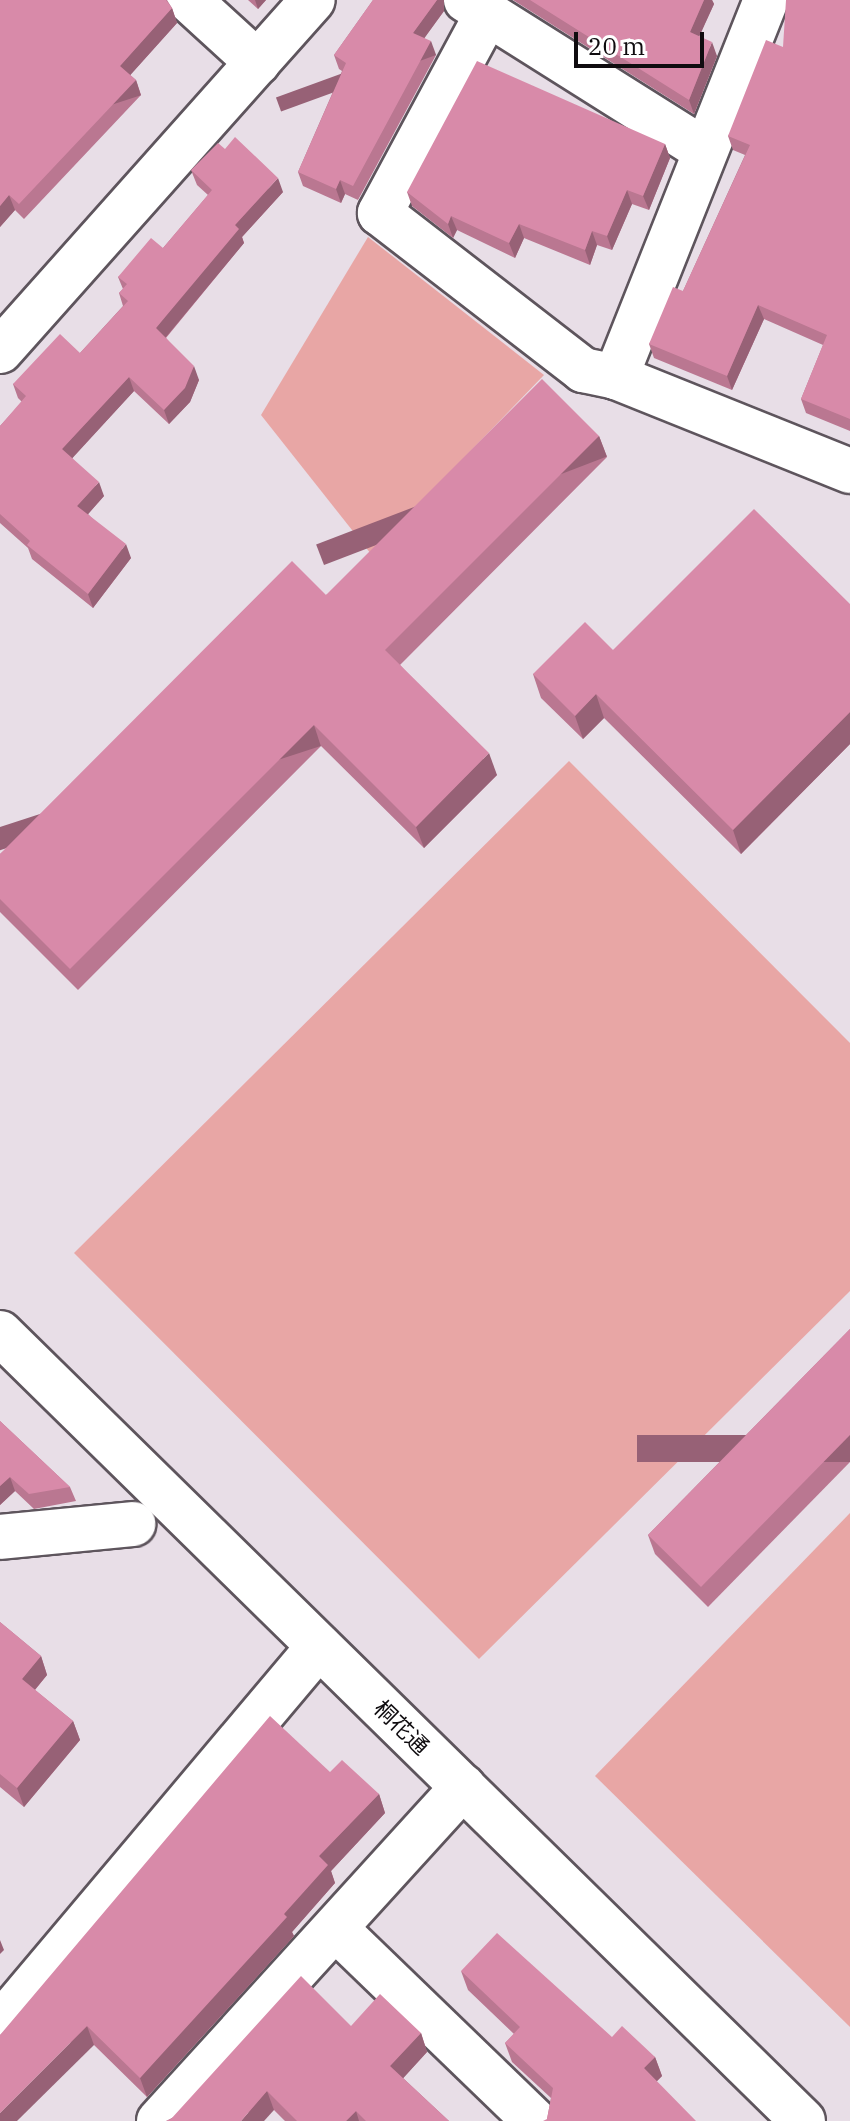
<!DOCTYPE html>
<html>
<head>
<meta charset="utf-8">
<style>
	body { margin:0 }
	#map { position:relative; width:850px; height:2121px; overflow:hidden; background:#e8dee7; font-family:"IBM Plex Serif","Noto Sans JP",serif }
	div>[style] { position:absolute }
	.green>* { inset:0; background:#e8a6a5 }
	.roads { filter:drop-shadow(2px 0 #5e555d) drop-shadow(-2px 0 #5e555d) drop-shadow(0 2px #5e555d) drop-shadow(0 -2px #5e555d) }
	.minor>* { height:44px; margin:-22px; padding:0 22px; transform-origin:22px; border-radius:22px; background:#fff }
	.tertiary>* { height:44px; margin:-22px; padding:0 22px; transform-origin:22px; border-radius:22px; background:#fff }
	.wall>* { inset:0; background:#ba7791 }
	.shaded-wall>* { inset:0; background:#976176; transform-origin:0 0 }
	.building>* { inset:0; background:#d88aa9 }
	span { translate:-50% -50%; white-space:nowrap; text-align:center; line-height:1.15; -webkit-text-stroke:6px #fff; paint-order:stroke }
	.street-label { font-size:22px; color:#0f0c0f }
	.scale { position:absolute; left:574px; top:32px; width:130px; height:36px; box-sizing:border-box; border:4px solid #0f0c0f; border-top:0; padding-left:10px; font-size:24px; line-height:28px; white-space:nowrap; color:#0f0c0f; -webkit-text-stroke:6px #fff; paint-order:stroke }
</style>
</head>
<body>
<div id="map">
	<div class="green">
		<div style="clip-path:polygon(368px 237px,544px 375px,371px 554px,261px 415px)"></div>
		<div style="clip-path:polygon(569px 761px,850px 1043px,850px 1291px,479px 1659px,74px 1253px)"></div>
		<div style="clip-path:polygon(850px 1513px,850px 2027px,595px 1776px)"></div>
	</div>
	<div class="roads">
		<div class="minor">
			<div style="left:189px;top:0;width:93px;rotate:42.4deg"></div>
			<div style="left:466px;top:0;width:280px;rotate:32.2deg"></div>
			<div style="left:766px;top:0;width:406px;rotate:111.7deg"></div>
			<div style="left:616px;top:377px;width:252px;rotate:21.9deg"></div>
			<div style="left:486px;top:16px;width:224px;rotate:118.3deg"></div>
			<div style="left:380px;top:213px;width:257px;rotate:37.7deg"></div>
			<div style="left:583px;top:370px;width:34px;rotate:12deg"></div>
			<div style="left:0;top:1537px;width:134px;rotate:-5.6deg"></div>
			<div style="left:336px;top:1929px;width:277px;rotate:44deg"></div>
			<div style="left:0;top:2025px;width:495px;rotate:-49.9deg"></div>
			<div style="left:159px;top:2121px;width:452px;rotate:-47.7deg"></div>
		</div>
		<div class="tertiary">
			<div style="left:0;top:351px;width:470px;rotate:-48.3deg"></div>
			<div style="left:0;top:1333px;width:1125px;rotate:44.46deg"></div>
		</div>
	</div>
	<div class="wall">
		<div style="clip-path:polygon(0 0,167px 0,172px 8px,177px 23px,130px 75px,136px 80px,141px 95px,24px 219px,15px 210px,0 227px)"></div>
		<div style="clip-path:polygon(248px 0,266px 0,258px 9px)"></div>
		<div style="clip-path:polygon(373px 0,444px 0,444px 11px,424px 38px,436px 55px,358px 200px,345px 194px,341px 203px,303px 186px,298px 172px,342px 71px,339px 69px,334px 55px)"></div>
		<div style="clip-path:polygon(513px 0,712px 0,714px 4px,699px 36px,717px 56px,694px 114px)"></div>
		<div style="clip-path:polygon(850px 0,850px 431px,806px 413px,801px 399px,823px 345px,764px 319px,732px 390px,654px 358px,649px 344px,683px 291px,745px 155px,733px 150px,728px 136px,783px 47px)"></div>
		<div style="clip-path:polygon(665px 144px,670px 158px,649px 210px,632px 204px,612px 250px,597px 245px,590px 265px,524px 238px,515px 258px,457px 230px,453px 238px,412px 206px,407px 192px)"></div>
		<div style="clip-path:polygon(191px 170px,283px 192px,242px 237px,244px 243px,166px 338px,199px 380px,190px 402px,169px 424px,134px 391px,72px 458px,104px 496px,88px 514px,131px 558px,93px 608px,32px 559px,28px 548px,0 523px,0 426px,22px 402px,18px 398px,13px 384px,80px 353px,123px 306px,119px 293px,123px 289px,118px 277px,163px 248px,208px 195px,197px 185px)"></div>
		<div style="clip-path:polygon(599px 436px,607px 457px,400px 665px,497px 775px,424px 848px,321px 746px,78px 990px,0 912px,0 854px,326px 595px)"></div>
		<div style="clip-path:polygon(850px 604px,850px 744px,741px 854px,604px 718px,583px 739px,541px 698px,533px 674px,613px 650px)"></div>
		<div style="clip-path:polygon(850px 1329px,850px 1462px,708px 1607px,655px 1554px,648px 1535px)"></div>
		<div style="clip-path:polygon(0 1421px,70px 1487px,76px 1501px,34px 1509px,15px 1491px,0 1505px)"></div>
		<div style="clip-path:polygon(0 1622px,41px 1656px,47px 1675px,35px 1690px,73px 1721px,80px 1740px,24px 1807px,0 1787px)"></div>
		<div style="clip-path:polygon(330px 1772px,379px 1794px,385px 1813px,331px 1871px,335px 1883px,292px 1932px,294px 1936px,147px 2097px,94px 2045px,0 2035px)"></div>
		<div style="clip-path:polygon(461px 1971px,655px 2057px,662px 2076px,657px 2081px,547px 2119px,551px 2098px,512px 2062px,505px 2043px,514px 2034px,468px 1990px)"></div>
		<div style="clip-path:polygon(351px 2026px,421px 2033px,427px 2052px,403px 2078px,449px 2121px,285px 2121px,274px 2110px,166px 2121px)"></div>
	</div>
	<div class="shaded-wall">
		<div style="clip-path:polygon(255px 0,266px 0,258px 9px)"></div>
		<div style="clip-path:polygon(437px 0,444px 0,444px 11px,418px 47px,413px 33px)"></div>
		<div style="clip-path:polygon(704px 0,712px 0,714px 4px,695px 46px,690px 32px)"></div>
		<div style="clip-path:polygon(172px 8px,177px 23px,125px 81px,120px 66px)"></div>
		<div style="left:431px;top:41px;width:15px;height:165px;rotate:70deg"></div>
		<div style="clip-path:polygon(712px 42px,717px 56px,694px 114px,689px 100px)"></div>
		<div style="left:136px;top:80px;width:16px;height:170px;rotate:72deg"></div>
		<div style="clip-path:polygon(665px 144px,670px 158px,649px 210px,643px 196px)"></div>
		<div style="clip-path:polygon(278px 178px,283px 192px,242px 237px,244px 243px,161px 343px,156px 328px,235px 225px)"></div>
		<div style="clip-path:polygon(340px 180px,345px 194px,341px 203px,336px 189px)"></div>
		<div style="clip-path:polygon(627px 190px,632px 204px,612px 250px,607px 236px)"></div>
		<div style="clip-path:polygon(9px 195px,15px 210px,0 227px,0 206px)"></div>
		<div style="clip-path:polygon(451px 216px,457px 230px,453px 238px,448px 224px)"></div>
		<div style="clip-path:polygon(519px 224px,524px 238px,515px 258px,509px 243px)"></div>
		<div style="clip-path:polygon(592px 231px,597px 245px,590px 265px,585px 250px)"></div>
		<div style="clip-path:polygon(758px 305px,764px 319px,732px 390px,727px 376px)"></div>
		<div style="clip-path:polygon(194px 366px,199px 380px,190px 402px,169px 424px,164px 410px)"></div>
		<div style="clip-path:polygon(129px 377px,134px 391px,67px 464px,62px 449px)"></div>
		<div style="left:599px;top:436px;width:22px;height:303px;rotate:69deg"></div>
		<div style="clip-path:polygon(99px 482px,104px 496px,82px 521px,77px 506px)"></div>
		<div style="clip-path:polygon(126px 544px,131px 558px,93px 608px,88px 594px)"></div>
		<div style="clip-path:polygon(596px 694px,604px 718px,583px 739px,575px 716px)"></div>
		<div style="clip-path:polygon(850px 712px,850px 744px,741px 854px,733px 830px)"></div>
		<div style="left:314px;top:725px;width:22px;height:345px;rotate:72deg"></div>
		<div style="clip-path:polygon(489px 753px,497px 775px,424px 848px,416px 827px)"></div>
		<div style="left:850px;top:1435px;width:27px;height:213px;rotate:90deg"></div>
		<div style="clip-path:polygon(10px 1477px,15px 1491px,0 1505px,0 1486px)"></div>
		<div style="clip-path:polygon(41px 1656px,47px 1675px,28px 1698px,22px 1679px)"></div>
		<div style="clip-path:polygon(73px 1721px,80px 1740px,24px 1807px,17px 1788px)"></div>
		<div style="clip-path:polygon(379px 1794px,385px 1813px,331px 1871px,335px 1883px,292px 1932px,294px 1936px,147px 2097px,140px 2078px,284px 1914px,319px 1856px)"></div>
		<div style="clip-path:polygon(0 1940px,4px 1950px,0 1954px)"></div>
		<div style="clip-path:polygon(87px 2026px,94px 2045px,17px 2121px,0 2121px,0 2113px)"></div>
		<div style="clip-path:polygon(421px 2033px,427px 2052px,397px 2085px,390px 2066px)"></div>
		<div style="clip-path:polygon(655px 2057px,662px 2076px,651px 2087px,644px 2068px)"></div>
		<div style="clip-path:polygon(267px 2091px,274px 2110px,264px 2121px,241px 2121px)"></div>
		<div style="clip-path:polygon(356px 2111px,359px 2121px,346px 2121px)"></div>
	</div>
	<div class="building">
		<div style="clip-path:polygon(0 0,166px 0,172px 8px,120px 66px,136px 80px,19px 204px,9px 195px,0 206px)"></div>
		<div style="clip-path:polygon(373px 0,437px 0,413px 33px,431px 41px,353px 186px,340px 180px,336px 189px,298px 172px,346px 63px,334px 55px)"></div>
		<div style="clip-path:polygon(530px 0,704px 0,690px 32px,712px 42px,689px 100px)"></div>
		<div style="clip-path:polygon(786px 0,850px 0,850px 419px,801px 399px,827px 335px,758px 305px,727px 376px,649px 344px,673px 287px,683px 291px,750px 145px,728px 136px,766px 40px,783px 47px)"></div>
		<div style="clip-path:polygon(477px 61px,665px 144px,643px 196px,627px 190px,607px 236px,592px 231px,585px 250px,519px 224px,509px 243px,451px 216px,448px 224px,407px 192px)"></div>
		<div style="clip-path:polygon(235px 137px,278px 178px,235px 225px,239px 229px,156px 328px,194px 366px,185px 388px,164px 410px,129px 377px,62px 449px,99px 482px,77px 506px,126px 544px,88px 594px,27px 545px,30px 541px,0 514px,0 426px,26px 396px,13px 384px,60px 334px,80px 353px,128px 301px,119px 293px,127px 284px,118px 277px,151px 238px,163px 248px,212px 190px,191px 170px,218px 143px,225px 149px)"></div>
		<div style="clip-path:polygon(542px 379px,599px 436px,385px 650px,489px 753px,416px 827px,314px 725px,70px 969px,0 899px,0 854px,292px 561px,326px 595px)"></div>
		<div style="clip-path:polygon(754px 509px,850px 604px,850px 712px,733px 830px,596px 694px,575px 716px,533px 674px,585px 622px,613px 650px)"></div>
		<div style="clip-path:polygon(850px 1329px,850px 1435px,701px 1587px,648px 1535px)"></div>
		<div style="clip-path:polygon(0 1421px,70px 1487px,29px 1494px,10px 1477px,0 1486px)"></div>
		<div style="clip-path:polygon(0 1622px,41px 1656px,22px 1679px,73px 1721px,17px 1788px,0 1774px)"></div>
		<div style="clip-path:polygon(270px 1716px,330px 1772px,342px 1760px,379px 1794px,319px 1856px,328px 1865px,284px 1914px,287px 1917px,140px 2078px,87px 2026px,0 2113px,0 2035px)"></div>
		<div style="clip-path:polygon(497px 1933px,612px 2037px,622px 2026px,655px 2057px,644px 2068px,696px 2121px,543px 2121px,547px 2119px,553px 2088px,505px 2043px,520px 2027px,461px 1971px)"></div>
		<div style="clip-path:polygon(301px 1976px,351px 2026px,380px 1994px,421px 2033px,390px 2066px,449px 2121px,366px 2121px,356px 2111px,346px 2121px,297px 2121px,267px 2091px,241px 2121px,166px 2121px,171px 2119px)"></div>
	</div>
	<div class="street-label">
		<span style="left:402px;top:1727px;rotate:44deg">桐花通</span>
	</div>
	<div class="scale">20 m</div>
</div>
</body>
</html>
